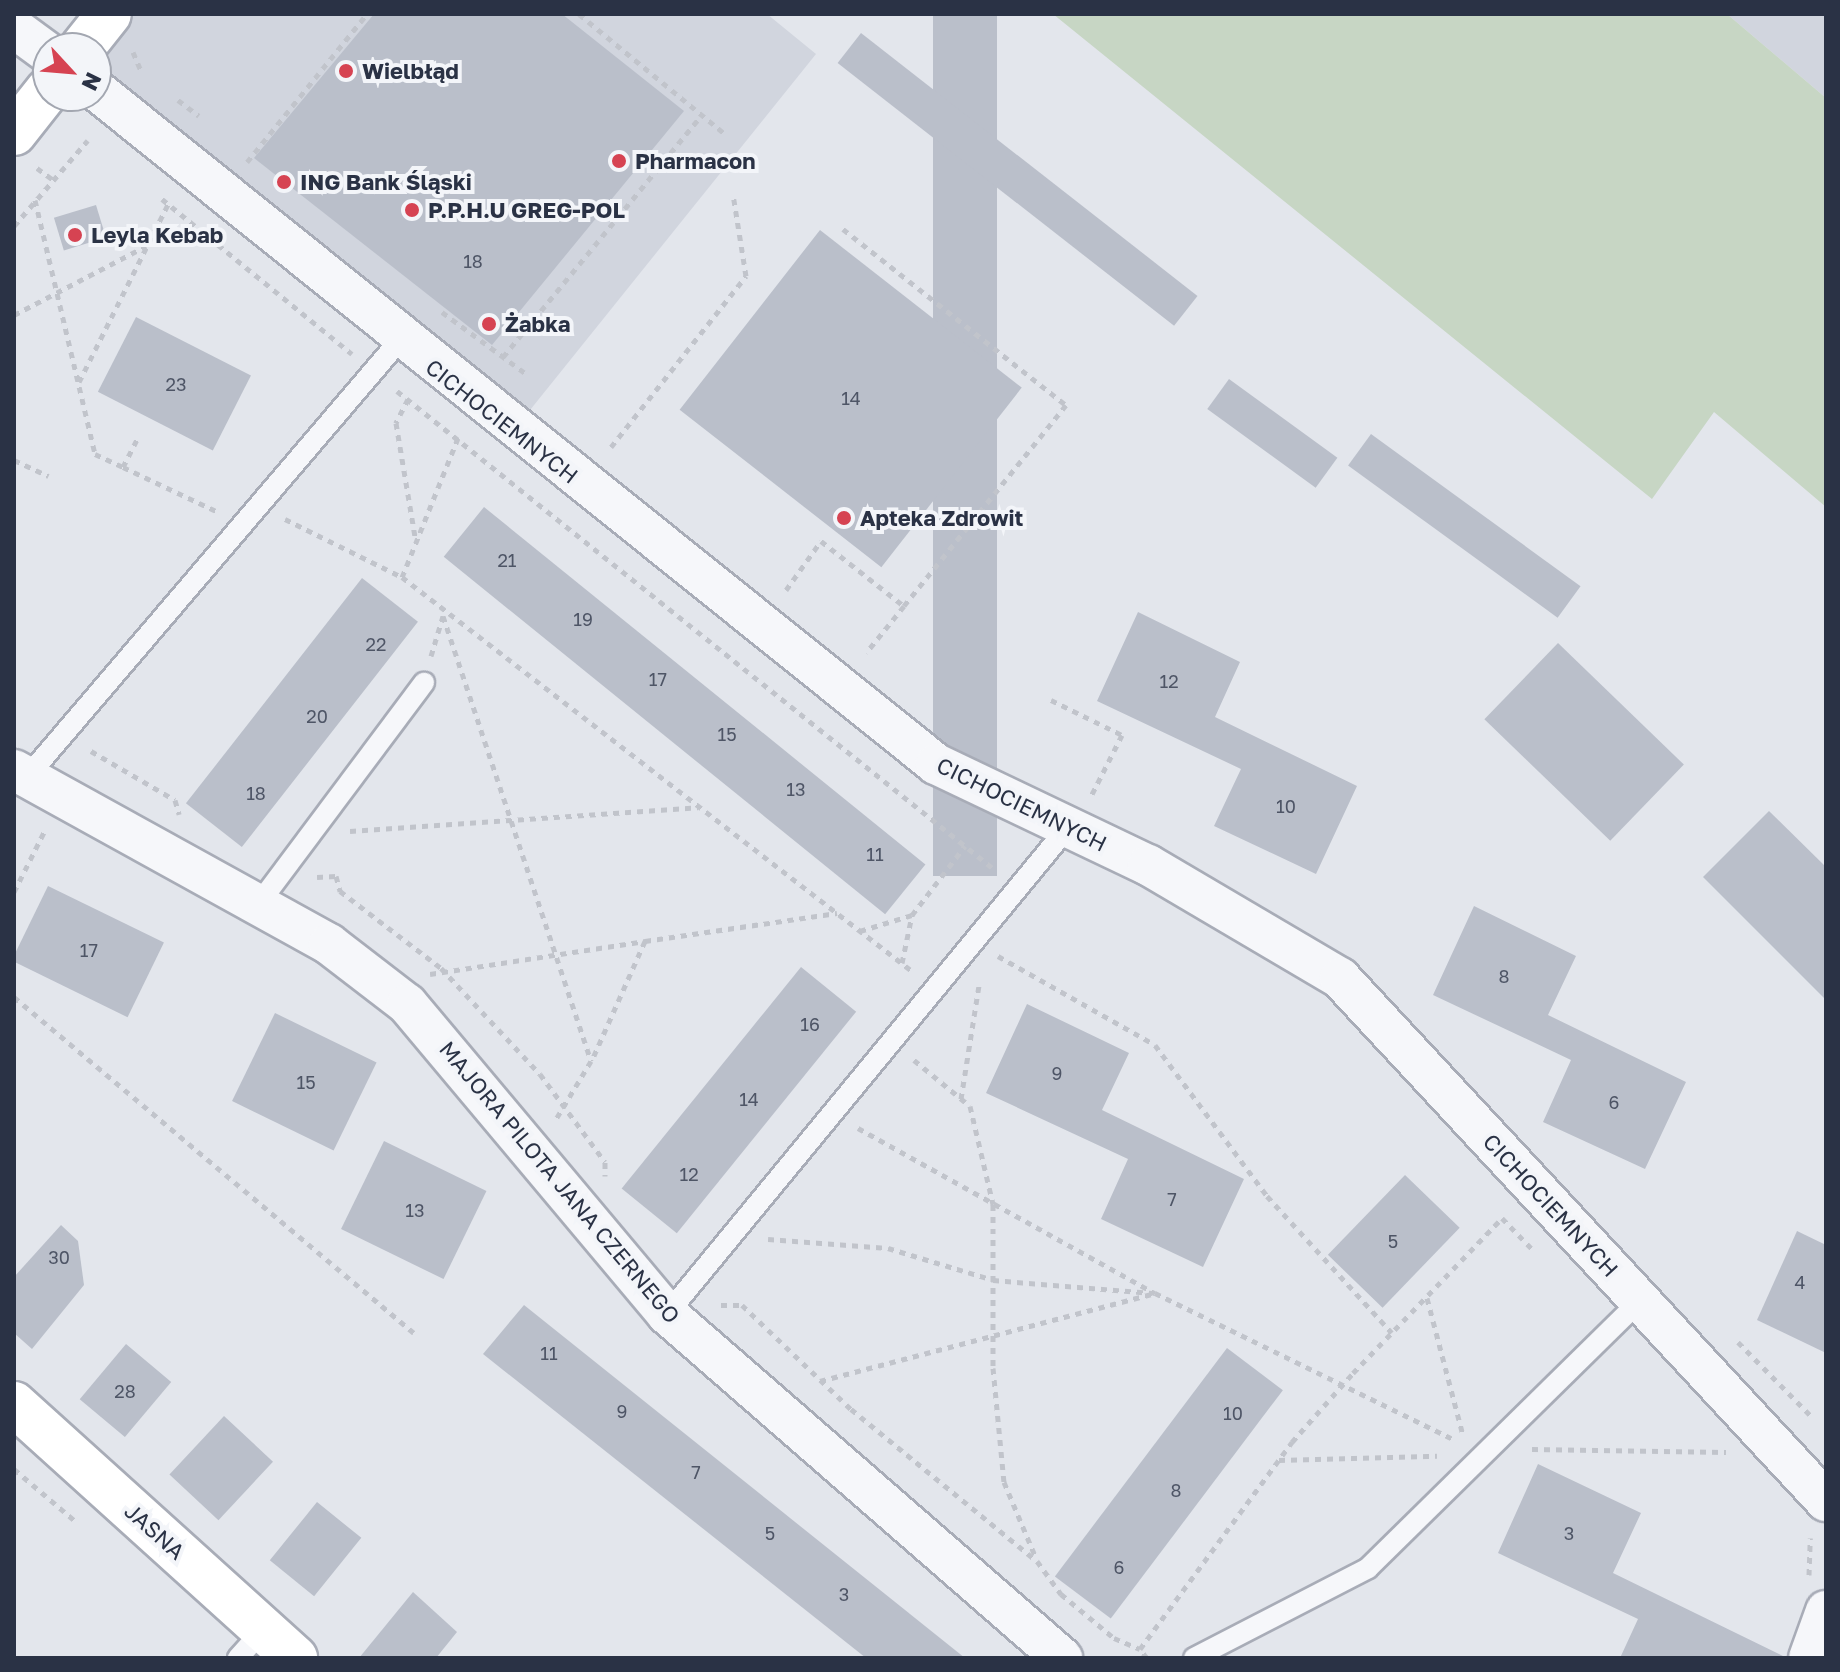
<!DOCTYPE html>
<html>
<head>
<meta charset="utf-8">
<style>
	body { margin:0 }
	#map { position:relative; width:1840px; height:1672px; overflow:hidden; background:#e3e6ec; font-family:"Golos Text",sans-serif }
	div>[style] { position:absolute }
	.built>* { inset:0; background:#d1d5de }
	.green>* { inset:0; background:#c7d6c4 }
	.building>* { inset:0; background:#babfca; transform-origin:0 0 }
	.path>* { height:5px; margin-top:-2.5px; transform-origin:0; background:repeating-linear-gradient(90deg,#c1c4cb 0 6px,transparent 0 12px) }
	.roads { filter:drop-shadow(2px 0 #a8acb7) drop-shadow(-2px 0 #a8acb7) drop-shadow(0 2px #a8acb7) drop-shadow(0 -2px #a8acb7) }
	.lane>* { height:20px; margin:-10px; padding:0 10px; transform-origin:10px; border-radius:10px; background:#f6f7fa }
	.street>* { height:40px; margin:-20px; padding:0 20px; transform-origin:20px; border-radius:20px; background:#f6f7fa }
	.secondary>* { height:44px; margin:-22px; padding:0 22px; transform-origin:22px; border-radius:22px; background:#fff }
	.dots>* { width:22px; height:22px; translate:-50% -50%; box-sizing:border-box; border:4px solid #f3f5f9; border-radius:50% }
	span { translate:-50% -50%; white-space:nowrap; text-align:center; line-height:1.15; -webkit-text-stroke:8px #f3f5f9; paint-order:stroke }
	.number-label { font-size:18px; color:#4e5566 }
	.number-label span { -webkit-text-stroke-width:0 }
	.poi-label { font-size:22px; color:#2a3245; font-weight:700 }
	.left { translate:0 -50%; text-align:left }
	.street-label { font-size:22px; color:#2a3245 }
	.frame { position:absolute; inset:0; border:16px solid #2a3245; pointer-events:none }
	.north { position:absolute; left:32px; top:32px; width:80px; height:80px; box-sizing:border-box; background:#f3f5f9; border:2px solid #a3a7b1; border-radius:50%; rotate:116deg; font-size:22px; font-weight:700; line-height:32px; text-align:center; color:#2a3245 }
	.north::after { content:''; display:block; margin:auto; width:28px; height:36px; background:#d64352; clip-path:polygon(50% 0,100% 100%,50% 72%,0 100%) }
</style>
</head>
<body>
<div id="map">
	<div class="built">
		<div style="clip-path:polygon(109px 14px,767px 14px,816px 54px,514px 430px,96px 90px,96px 48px)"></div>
		<div style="clip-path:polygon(1727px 14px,1826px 14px,1826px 98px)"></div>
	</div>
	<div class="green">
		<div style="clip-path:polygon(1053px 14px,1727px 14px,1826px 98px,1826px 507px,1714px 412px,1652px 499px)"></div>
	</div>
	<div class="building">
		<div style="clip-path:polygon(374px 14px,562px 14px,684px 111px,492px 345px,254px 158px)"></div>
		<div style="left:933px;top:14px;width:64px;height:862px"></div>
		<div style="left:861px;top:33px;width:427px;height:38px;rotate:38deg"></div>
		<div style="left:96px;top:205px;width:34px;height:44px;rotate:73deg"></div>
		<div style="left:820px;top:230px;width:256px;height:228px;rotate:38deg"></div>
		<div style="left:136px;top:317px;width:129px;height:84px;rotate:27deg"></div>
		<div style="left:1229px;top:379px;width:134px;height:37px;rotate:36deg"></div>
		<div style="left:1371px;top:434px;width:259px;height:39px;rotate:36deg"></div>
		<div style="left:484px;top:507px;width:568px;height:64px;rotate:39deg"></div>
		<div style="left:362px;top:578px;width:71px;height:286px;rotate:38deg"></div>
		<div style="clip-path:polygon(1138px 612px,1240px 662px,1215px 717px,1357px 786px,1316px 874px,1214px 826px,1241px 769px,1097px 701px)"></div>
		<div style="left:1558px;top:643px;width:175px;height:106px;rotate:44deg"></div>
		<div style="clip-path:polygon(1769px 811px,1826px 867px,1826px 1000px,1703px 877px)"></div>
		<div style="left:48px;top:886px;width:129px;height:83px;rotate:26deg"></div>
		<div style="clip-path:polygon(1474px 906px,1576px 956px,1548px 1015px,1686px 1082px,1645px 1169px,1543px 1122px,1571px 1060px,1433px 995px)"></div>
		<div style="left:801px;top:967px;width:71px;height:285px;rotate:39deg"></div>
		<div style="clip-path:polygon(1027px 1004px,1129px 1053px,1102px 1110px,1244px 1179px,1203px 1267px,1101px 1219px,1128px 1159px,986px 1093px)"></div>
		<div style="left:275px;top:1013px;width:113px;height:98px;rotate:26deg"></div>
		<div style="left:384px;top:1141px;width:114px;height:98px;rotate:26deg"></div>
		<div style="left:1405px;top:1175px;width:76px;height:111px;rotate:44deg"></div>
		<div style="clip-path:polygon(61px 1225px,78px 1241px,84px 1285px,32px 1349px,14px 1333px,14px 1277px)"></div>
		<div style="clip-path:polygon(1797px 1231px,1826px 1245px,1826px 1353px,1757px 1320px)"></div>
		<div style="clip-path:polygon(524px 1305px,965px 1658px,866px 1658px,483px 1354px)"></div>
		<div style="left:126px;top:1344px;width:59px;height:72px;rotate:40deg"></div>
		<div style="left:1227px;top:1348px;width:70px;height:286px;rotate:37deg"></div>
		<div style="left:224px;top:1416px;width:67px;height:80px;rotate:43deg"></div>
		<div style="clip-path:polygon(1538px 1464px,1641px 1513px,1613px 1573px,1787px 1658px,1620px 1658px,1638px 1619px,1498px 1553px)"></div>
		<div style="left:317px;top:1502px;width:57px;height:75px;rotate:39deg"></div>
		<div style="clip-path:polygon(413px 1592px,457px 1632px,436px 1658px,359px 1658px)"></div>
	</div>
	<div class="path">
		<div style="left:579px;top:14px;width:188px;rotate:39.4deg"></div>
		<div style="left:133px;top:52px;width:21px;rotate:67deg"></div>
		<div style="left:178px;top:100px;width:26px;rotate:37deg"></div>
		<div style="left:247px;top:162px;width:191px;rotate:-51deg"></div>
		<div style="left:37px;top:168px;width:19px;rotate:36deg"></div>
		<div style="left:162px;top:199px;width:245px;rotate:39.2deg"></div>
		<div style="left:35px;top:200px;width:261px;rotate:76.7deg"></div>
		<div style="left:95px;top:454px;width:31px;rotate:25deg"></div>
		<div style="left:123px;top:467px;width:34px;rotate:-63deg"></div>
		<div style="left:14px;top:226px;width:113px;rotate:-49.3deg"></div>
		<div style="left:843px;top:229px;width:284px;rotate:38.3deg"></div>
		<div style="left:1066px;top:405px;width:258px;rotate:128.9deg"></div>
		<div style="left:442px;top:312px;width:103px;rotate:36.3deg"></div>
		<div style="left:14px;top:315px;width:149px;rotate:-27.6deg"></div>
		<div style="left:503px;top:357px;width:312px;rotate:-50.6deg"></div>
		<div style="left:79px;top:382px;width:199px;rotate:-63.4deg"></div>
		<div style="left:397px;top:391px;width:766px;rotate:38.69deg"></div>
		<div style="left:408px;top:399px;width:27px;rotate:117deg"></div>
		<div style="left:396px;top:423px;width:115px;rotate:80.5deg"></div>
		<div style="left:458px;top:438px;width:150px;rotate:111.9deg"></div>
		<div style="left:402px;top:577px;width:644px;rotate:37.69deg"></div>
		<div style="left:611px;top:447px;width:218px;rotate:-51.7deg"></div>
		<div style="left:746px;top:276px;width:83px;rotate:-99deg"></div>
		<div style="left:14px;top:460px;width:38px;rotate:25deg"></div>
		<div style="left:123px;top:467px;width:103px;rotate:25.3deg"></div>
		<div style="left:285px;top:519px;width:131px;rotate:26.4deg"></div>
		<div style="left:786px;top:590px;width:60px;rotate:-54.5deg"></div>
		<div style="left:821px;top:541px;width:105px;rotate:38.1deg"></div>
		<div style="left:904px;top:606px;width:60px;rotate:129deg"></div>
		<div style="left:443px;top:616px;width:469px;rotate:71.6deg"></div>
		<div style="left:591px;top:1061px;width:68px;rotate:121.1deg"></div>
		<div style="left:431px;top:656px;width:42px;rotate:-73.3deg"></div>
		<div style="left:1051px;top:700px;width:79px;rotate:26.2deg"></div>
		<div style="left:1122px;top:735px;width:68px;rotate:116.9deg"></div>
		<div style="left:91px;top:751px;width:97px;rotate:30.3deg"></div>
		<div style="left:175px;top:800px;width:15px;rotate:74deg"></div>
		<div style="left:350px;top:831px;width:349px;rotate:-3.9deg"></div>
		<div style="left:317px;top:877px;width:19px;rotate:-3deg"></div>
		<div style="left:336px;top:876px;width:16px;rotate:75deg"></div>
		<div style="left:340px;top:891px;width:127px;rotate:37.3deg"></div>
		<div style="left:441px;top:968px;width:145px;rotate:47deg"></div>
		<div style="left:540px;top:1074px;width:109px;rotate:53.5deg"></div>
		<div style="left:605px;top:1162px;width:14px;rotate:90deg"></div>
		<div style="left:14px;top:892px;width:67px;rotate:-63.4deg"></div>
		<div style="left:860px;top:931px;width:54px;rotate:-17.1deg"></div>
		<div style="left:645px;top:941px;width:194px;rotate:-8.3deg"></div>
		<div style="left:998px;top:956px;width:180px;rotate:29.5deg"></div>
		<div style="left:1155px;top:1045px;width:188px;rotate:53.4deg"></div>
		<div style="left:1267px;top:1196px;width:185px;rotate:47.6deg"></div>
		<div style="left:902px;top:963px;width:49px;rotate:-78.2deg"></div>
		<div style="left:912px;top:915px;width:87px;rotate:-52.5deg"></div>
		<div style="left:430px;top:974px;width:218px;rotate:-8.7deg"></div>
		<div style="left:645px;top:941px;width:130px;rotate:114deg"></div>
		<div style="left:14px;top:997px;width:522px;rotate:40.03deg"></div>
		<div style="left:914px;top:1060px;width:72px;rotate:39.4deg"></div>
		<div style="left:970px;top:1106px;width:101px;rotate:76.8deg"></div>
		<div style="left:993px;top:1204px;width:164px;rotate:90deg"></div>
		<div style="left:993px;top:1368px;width:115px;rotate:84.5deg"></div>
		<div style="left:1004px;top:1482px;width:82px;rotate:67.2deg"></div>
		<div style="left:961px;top:1099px;width:115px;rotate:-81deg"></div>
		<div style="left:858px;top:1128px;width:340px;rotate:29.1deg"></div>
		<div style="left:1155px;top:1293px;width:334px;rotate:26.1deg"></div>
		<div style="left:768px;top:1239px;width:120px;rotate:4.3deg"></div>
		<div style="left:888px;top:1248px;width:110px;rotate:16.9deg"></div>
		<div style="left:993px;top:1280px;width:160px;rotate:4.7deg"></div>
		<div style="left:1427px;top:1298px;width:142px;rotate:75.3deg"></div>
		<div style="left:721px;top:1305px;width:21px"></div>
		<div style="left:742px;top:1305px;width:151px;rotate:43.7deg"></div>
		<div style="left:851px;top:1409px;width:240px;rotate:39.3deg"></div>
		<div style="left:1037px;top:1561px;width:41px;rotate:54deg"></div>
		<div style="left:1061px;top:1594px;width:69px;rotate:39.7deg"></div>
		<div style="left:1114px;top:1638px;width:28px;rotate:23deg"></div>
		<div style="left:1738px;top:1342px;width:104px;rotate:45.4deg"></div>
		<div style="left:820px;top:1381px;width:342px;rotate:-14.7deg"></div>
		<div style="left:1532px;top:1449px;width:194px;rotate:0.9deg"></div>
		<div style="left:1279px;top:1460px;width:158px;rotate:-1.5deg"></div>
		<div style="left:14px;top:1469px;width:79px;rotate:40.4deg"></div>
		<div style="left:1809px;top:1575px;width:37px;rotate:-88deg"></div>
		<div style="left:1147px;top:1658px;width:11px;rotate:-128deg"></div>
		<div style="left:1140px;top:1649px;width:257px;rotate:-53.7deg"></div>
		<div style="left:1292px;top:1442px;width:92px;rotate:-48.5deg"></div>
		<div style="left:1353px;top:1373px;width:215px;rotate:-46.1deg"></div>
		<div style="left:1502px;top:1218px;width:43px;rotate:45.9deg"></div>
	</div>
	<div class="roads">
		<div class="lane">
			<div style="left:27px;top:777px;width:575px;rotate:-49.52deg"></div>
			<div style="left:257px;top:906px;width:279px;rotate:-53.2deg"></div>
			<div style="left:667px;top:1314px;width:631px;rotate:-50.53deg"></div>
			<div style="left:238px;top:1658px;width:39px;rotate:-48deg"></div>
			<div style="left:1194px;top:1658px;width:196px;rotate:-27.3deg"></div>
			<div style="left:1368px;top:1568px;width:381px;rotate:-44.5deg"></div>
		</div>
		<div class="street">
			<div style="left:14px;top:28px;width:42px;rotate:36.3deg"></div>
			<div style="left:96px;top:90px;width:1077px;rotate:38.74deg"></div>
			<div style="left:936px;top:764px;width:235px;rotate:25.5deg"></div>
			<div style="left:1148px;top:865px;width:223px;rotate:30.5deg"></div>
			<div style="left:1340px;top:978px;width:714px;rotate:47.1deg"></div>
			<div style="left:14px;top:770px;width:360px;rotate:28.9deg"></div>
			<div style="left:329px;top:944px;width:98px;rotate:37.6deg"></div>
			<div style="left:407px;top:1004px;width:405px;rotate:50deg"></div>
			<div style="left:667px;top:1314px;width:524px;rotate:41.05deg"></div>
			<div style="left:1809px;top:1658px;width:50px;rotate:-70.1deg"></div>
		</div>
		<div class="secondary">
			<div style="left:82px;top:48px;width:43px;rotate:-51.5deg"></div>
			<div style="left:14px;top:133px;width:55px;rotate:-51.7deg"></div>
			<div style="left:14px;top:1404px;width:379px;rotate:42.1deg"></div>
		</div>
	</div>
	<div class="dots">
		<div style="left:346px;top:71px;background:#d64352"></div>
		<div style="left:619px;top:161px;background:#d64352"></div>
		<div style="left:284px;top:182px;background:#d64352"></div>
		<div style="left:412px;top:210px;background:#d64352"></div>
		<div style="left:75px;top:235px;background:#d64352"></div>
		<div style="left:489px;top:324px;background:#d64352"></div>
		<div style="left:844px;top:518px;background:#d64352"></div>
	</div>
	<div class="number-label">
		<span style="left:473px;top:261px">18</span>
		<span style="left:176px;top:384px">23</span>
		<span style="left:851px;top:398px">14</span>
		<span style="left:507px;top:560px">21</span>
		<span style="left:583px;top:619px">19</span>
		<span style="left:376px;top:644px">22</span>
		<span style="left:658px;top:679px">17</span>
		<span style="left:1169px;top:681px">12</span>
		<span style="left:317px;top:716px">20</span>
		<span style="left:727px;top:734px">15</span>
		<span style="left:796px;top:789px">13</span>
		<span style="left:256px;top:793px">18</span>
		<span style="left:1286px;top:806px">10</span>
		<span style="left:875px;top:854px">11</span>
		<span style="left:89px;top:950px">17</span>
		<span style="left:1504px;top:976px">8</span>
		<span style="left:810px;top:1024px">16</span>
		<span style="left:1057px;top:1073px">9</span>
		<span style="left:306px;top:1082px">15</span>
		<span style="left:749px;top:1099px">14</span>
		<span style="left:1614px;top:1102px">6</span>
		<span style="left:689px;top:1174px">12</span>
		<span style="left:1172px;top:1199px">7</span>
		<span style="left:415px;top:1210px">13</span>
		<span style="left:1393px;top:1241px">5</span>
		<span style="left:59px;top:1257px">30</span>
		<span style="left:1800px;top:1282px">4</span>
		<span style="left:549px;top:1353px">11</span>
		<span style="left:125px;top:1391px">28</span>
		<span style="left:622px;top:1411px">9</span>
		<span style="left:1233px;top:1413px">10</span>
		<span style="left:696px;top:1472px">7</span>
		<span style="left:1176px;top:1490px">8</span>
		<span style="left:770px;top:1533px">5</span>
		<span style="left:1569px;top:1533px">3</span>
		<span style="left:1119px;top:1567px">6</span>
		<span style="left:844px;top:1594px">3</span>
	</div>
	<div class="poi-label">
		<span class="left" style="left:362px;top:71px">Wielbłąd</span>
		<span class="left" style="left:635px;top:161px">Pharmacon</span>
		<span class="left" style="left:300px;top:182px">ING Bank Śląski</span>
		<span class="left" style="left:428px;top:210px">P.P.H.U GREG-POL</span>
		<span class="left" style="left:91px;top:235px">Leyla Kebab</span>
		<span class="left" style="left:505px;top:324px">Żabka</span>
		<span class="left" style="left:860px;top:518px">Apteka Zdrowit</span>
	</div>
	<div class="street-label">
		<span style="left:502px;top:421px;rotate:38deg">CICHOCIEMNYCH</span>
		<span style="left:1022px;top:804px;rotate:26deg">CICHOCIEMNYCH</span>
		<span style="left:560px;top:1182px;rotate:50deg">MAJORA PILOTA JANA CZERNEGO</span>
		<span style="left:1551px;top:1205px;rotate:47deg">CICHOCIEMNYCH</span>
		<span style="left:155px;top:1531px;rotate:42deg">JASNA</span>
	</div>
	<div class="frame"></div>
	<div class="north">N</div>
</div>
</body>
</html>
